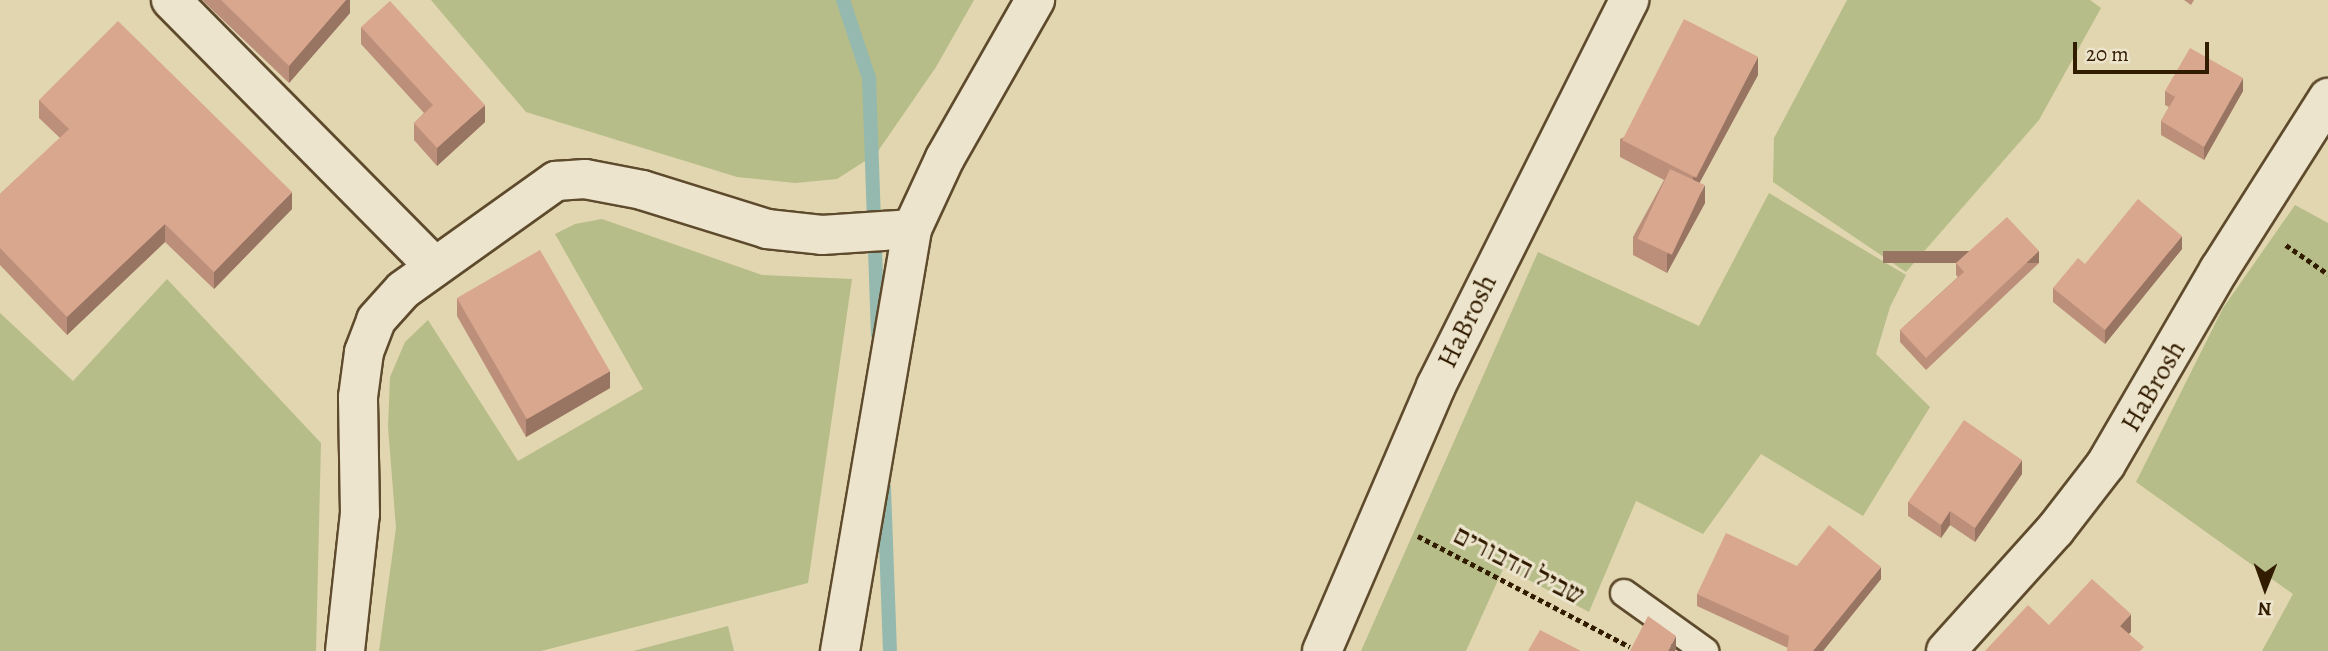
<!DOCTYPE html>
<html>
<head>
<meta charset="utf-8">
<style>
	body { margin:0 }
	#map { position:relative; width:2328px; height:651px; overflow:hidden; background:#e2d6b0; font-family:Alegreya,"Frank Ruhl Libre",serif }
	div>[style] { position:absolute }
	.green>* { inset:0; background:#b6bd89 }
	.stream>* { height:14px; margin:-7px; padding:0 7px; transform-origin:7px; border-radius:7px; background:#95b9ae }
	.path>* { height:4.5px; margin-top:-2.25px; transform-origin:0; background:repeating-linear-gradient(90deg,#321c00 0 5px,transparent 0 8.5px) }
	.roads { filter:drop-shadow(2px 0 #5e4a2c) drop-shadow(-2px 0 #5e4a2c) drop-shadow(0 2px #5e4a2c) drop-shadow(0 -2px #5e4a2c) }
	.lane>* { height:26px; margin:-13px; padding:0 13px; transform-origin:13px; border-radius:13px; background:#ece4cc }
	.street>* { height:38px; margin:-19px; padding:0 19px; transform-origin:19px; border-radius:19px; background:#ece4cc }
	.wall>* { inset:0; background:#bb8f7a }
	.shaded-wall>* { inset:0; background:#987463; transform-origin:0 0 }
	.building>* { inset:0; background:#d9a68e; transform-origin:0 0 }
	span { translate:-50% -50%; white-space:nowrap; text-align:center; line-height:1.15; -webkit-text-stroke:6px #ece4cc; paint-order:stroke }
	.street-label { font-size:28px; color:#321c00 }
	.north { position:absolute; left:2230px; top:553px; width:70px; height:70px; -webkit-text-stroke:5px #ece4cc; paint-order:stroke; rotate:181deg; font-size:19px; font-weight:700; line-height:28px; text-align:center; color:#321c00 }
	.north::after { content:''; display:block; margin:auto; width:24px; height:32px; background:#321c00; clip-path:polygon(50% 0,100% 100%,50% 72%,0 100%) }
	.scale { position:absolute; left:2073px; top:42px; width:136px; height:32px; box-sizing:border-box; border:4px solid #321c00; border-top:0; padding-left:9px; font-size:21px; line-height:24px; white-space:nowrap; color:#321c00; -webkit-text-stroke:5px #ece4cc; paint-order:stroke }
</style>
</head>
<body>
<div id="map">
	<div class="green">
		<div style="clip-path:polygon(431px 0,974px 0,936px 67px,876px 154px,837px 179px,795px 183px,737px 177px,526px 112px)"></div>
		<div style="clip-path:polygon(1847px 0,2090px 0,2101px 8px,2039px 120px,1906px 272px,1773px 182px,1774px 138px)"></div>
		<div style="clip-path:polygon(1769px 193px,1906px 275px,1890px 307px,1876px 354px,1930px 407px,1863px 516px,1761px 454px,1703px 534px,1636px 501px,1589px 612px,1504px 567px,1466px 651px,1361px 651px,1538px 252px,1699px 326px)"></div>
		<div style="clip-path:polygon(2295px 205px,2328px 223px,2328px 651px,2262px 651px,2293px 594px,2136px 482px,2223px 308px)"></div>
		<div style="clip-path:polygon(602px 219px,762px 275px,852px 279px,808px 583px,541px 651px,379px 651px,396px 528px,388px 427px,390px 377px,405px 342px,428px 320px,518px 461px,643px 389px,555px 234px,575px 224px)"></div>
		<div style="clip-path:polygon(167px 279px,321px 443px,316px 651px,0 651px,0 313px,73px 381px)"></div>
		<div style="clip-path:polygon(728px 626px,734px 651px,633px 651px)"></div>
	</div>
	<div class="stream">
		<div style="left:843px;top:0;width:82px;rotate:71.6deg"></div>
		<div style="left:869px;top:78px;width:257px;rotate:88deg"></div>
		<div style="left:884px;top:488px;width:163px;rotate:87.9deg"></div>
	</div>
	<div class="path">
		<div style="left:2286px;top:245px;width:51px;rotate:34.6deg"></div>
		<div style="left:1418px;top:536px;width:239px;rotate:27.6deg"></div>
	</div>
	<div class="roads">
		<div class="lane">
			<div style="left:1624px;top:593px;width:100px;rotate:35.6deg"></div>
		</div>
		<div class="street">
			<div style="left:171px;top:0;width:375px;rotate:45.3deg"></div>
			<div style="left:345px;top:651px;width:138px;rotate:-83.8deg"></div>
			<div style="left:360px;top:514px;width:117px;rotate:-91deg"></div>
			<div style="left:358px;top:397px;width:45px;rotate:-82.4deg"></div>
			<div style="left:364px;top:352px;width:34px;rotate:-69deg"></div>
			<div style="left:376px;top:320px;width:40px;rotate:-48deg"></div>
			<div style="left:403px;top:290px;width:188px;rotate:-35.5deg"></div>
			<div style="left:556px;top:181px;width:29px;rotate:-4deg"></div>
			<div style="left:585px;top:179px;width:58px;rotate:10.9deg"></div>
			<div style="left:642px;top:190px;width:131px;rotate:17.3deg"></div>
			<div style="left:767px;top:229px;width:55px;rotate:6.2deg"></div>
			<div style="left:822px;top:235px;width:90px;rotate:-3.8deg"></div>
			<div style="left:840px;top:651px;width:428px;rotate:-80.3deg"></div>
			<div style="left:912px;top:229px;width:78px;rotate:-65.1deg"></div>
			<div style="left:945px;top:158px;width:182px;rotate:-60.3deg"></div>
			<div style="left:1322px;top:651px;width:288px;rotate:-66.7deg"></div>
			<div style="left:1436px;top:386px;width:432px;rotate:-63.4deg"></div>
			<div style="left:1946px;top:651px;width:163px;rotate:-48deg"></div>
			<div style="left:2055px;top:530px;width:83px;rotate:-52.3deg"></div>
			<div style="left:2106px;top:464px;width:225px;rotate:-59.8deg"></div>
			<div style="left:2219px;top:270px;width:204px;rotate:-57.6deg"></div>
		</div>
	</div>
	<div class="wall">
		<div style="clip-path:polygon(202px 0,350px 0,350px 13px,289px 83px)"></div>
		<div style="clip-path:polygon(2184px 0,2194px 0,2191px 5px)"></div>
		<div style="clip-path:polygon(361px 27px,485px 122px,437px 166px,414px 140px,414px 123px,424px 113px,361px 44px)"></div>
		<div style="clip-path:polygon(1758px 75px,1699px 183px,1705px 203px,1667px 273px,1633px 255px,1633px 237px,1664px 180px,1620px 157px,1620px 139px)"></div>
		<div style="clip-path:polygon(2165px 91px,2243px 91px,2204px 160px,2161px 135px,2161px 121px,2169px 107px,2165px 105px)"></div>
		<div style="clip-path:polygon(39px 100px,292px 209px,214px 289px,165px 242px,67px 335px,0 265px,0 194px,60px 138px,39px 118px)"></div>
		<div style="clip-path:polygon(2182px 249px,2105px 344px,2053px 302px,2053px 288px,2085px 264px)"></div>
		<div style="clip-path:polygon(1956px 263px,2039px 263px,1926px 370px,1900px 342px,1900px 330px,1958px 277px,1956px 275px)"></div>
		<div style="clip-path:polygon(457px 298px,610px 388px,526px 437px,457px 316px)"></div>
		<div style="clip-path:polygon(2022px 474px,1975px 542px,1950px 525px,1941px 538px,1908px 516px,1908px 502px)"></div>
		<div style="clip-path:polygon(1797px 566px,1881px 579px,1823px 651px,1787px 651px,1788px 648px,1697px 606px,1697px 594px)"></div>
	</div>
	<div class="shaded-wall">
		<div style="clip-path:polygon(346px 0,350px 0,350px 13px,289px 83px,289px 66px)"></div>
		<div style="clip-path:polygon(1758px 57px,1758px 75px,1693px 195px,1693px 178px)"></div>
		<div style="clip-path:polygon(2243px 78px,2243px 91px,2204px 160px,2204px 147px)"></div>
		<div style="clip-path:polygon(485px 105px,485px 122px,437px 166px,437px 148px)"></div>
		<div style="clip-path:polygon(1705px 185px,1705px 203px,1667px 273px,1667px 255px)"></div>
		<div style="clip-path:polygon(292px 192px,292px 209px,214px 289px,214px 272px)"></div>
		<div style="clip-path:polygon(165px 224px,165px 242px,67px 335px,67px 317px)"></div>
		<div style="clip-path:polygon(2182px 236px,2182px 249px,2105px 344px,2105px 330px)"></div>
		<div style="left:2039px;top:251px;width:12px;height:156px;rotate:90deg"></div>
		<div style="clip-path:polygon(610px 371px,610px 388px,526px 437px,526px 419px)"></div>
		<div style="clip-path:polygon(2022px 460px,2022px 474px,1975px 542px,1975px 528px)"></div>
		<div style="clip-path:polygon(1950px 511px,1950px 525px,1941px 538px,1941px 525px)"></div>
		<div style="clip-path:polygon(1881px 567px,1881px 579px,1823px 651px,1813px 651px)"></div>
		<div style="clip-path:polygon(2131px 614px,2131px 632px,2120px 643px,2120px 626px)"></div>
		<div style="clip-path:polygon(1676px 636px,1676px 649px,1675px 651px,1668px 651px)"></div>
	</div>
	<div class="building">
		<div style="clip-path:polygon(221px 0,346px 0,289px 66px)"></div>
		<div style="clip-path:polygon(390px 1px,485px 105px,437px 148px,414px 123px,433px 105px,361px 27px)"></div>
		<div style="left:1684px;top:19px;width:83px;height:136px;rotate:27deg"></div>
		<div style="clip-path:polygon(118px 21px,292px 192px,214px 272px,165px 224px,67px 317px,0 248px,0 194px,69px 129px,39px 100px)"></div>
		<div style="clip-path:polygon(2190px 48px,2243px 78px,2204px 147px,2161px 121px,2175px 97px,2165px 91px)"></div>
		<div style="left:1670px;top:169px;width:38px;height:77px;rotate:25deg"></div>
		<div style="clip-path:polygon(2138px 199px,2182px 236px,2105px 330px,2053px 288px,2078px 258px,2085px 264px)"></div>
		<div style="clip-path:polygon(2007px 217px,2039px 251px,1926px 358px,1900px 330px,1964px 272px,1956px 263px)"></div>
		<div style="left:540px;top:250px;width:140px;height:96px;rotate:60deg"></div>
		<div style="clip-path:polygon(1964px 420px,2022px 460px,1975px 528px,1950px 511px,1941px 525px,1908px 502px)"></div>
		<div style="clip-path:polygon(1829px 525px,1881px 567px,1813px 651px,1787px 651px,1789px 636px,1697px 594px,1726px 533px,1797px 566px)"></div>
		<div style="clip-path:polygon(2092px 579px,2131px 614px,2120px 626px,2144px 647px,2140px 651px,1985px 651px,2028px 605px,2049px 625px)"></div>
		<div style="clip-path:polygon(1648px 616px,1676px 636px,1668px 651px,1630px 651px)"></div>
		<div style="clip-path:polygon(1540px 630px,1581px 651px,1528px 651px)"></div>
	</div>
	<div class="street-label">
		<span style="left:1467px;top:321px;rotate:-64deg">HaBrosh</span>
		<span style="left:2153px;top:386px;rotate:-60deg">HaBrosh</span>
		<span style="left:1519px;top:565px;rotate:27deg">שביל הדבורים</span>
	</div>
	<div class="north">N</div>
	<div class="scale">20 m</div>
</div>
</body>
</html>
